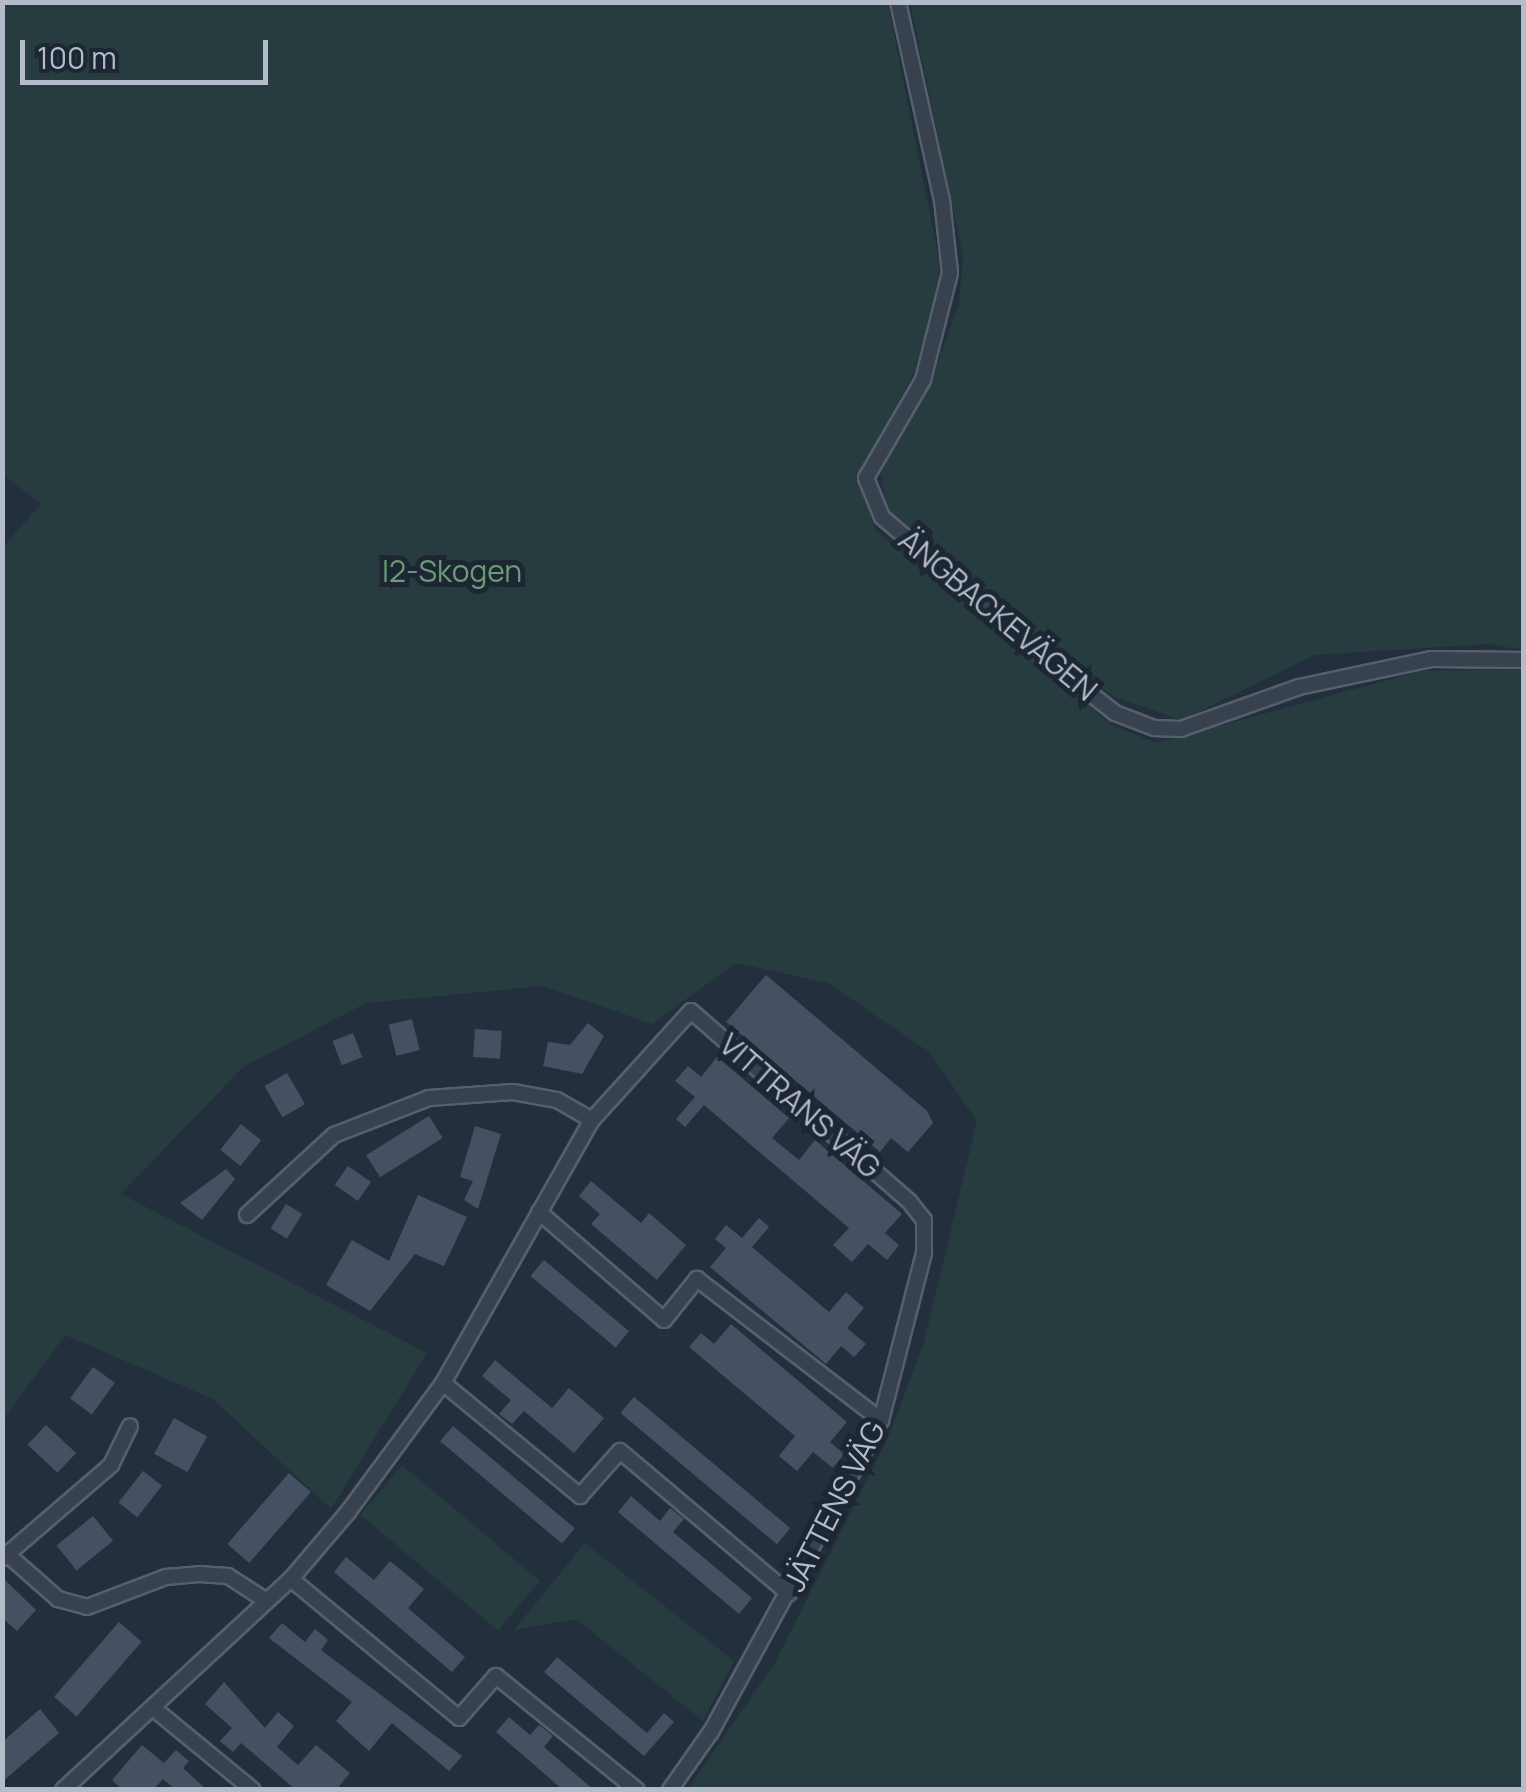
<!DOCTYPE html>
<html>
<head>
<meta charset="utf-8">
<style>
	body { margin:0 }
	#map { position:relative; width:1526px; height:1792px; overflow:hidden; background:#242f3e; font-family:Manrope,sans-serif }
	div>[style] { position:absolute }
	.green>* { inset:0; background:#263c3f; transform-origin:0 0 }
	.building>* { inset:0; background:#455162; transform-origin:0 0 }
	.roads { filter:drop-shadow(2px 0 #565f6c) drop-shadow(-2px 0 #565f6c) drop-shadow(0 2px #565f6c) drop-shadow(0 -2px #565f6c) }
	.street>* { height:14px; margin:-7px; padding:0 7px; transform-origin:7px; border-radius:7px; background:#38414e }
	span { translate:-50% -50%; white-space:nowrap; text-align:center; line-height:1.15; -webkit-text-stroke:10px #1d2633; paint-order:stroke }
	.park-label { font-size:30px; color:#6b9a76 }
	.street-label { font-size:30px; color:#b4bcc9 }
	.frame { position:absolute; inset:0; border:5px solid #b4bcc9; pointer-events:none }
	.scale { position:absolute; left:20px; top:40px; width:248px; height:45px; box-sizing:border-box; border:5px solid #b4bcc9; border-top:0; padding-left:12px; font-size:30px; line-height:35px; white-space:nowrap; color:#b4bcc9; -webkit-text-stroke:8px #1d2633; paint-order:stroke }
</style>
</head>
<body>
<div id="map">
	<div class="green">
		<div style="clip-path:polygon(3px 3px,888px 3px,940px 265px,939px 296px,913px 374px,858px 476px,875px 530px,1112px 725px,1156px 743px,1421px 671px,1523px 669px,1523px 1789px,688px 1789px,776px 1661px,889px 1436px,924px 1342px,977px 1121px,929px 1052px,828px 983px,736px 963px,652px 1024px,543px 986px,366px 1003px,243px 1067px,121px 1194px,427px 1353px,331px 1509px,213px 1399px,65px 1335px,3px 1420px,2px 548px,41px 504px,3px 475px)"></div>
		<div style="clip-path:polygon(910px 3px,1523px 3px,1523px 650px,1488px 644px,1314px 655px,1182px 720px,1119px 699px,1075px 672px,887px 509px,881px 472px,931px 381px,959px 304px,963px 256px)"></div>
		<div style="left:402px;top:1465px;width:180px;height:65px;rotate:40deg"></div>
		<div style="clip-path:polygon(585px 1543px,734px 1661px,703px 1721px,576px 1619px,514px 1630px)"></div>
	</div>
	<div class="building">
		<div style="clip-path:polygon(766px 975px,927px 1111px,933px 1123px,908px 1152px,891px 1138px,880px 1152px,726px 1022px)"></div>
		<div style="left:412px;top:1019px;width:32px;height:24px;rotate:76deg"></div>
		<div style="clip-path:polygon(588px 1023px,604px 1036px,582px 1074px,543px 1066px,548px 1042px,570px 1045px)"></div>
		<div style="left:475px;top:1029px;width:27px;height:28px;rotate:4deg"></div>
		<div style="left:353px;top:1033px;width:26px;height:22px;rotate:69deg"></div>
		<div style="clip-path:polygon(717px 1057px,789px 1118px,772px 1138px,799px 1160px,815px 1140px,902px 1214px,885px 1233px,899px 1245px,887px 1260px,868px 1244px,852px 1262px,843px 1254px,833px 1245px,849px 1228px,704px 1105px,685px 1127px,676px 1119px,695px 1097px,675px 1081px,688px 1066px,701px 1077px)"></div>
		<div style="left:287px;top:1073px;width:36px;height:26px;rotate:60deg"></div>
		<div style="left:429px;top:1116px;width:26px;height:74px;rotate:58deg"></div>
		<div style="left:241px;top:1124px;width:26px;height:33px;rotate:39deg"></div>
		<div style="clip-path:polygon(475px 1126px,501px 1134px,478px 1209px,464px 1200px,473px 1181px,460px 1177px)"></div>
		<div style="left:348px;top:1166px;width:28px;height:23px;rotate:35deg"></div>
		<div style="clip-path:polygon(226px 1169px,235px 1179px,202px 1220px,180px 1203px)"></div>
		<div style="clip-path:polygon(591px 1181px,641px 1223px,649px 1213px,686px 1245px,657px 1280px,591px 1224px,600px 1214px,579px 1196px)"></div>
		<div style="clip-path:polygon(418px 1195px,467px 1217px,444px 1266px,415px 1254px,370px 1311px,326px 1285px,352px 1240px,389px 1261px)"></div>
		<div style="left:286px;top:1204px;width:19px;height:29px;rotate:32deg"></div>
		<div style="clip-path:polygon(759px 1218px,769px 1227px,752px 1247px,829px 1312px,846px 1292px,864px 1308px,847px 1328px,866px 1344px,854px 1357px,841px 1346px,826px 1364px,710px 1267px,726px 1248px,715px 1239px,726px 1225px,742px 1238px)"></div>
		<div style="left:544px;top:1260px;width:111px;height:21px;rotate:40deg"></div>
		<div style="clip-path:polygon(731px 1324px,847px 1422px,830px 1442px,844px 1454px,833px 1468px,813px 1452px,797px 1471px,779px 1456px,795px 1436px,689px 1347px,701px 1333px,714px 1344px)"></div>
		<div style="clip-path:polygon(495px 1360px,552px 1408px,569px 1388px,604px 1418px,574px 1453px,524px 1411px,512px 1424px,499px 1414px,511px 1400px,482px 1376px)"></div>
		<div style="left:93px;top:1367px;width:27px;height:39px;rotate:36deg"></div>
		<div style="left:634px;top:1397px;width:204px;height:21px;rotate:40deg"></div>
		<div style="left:174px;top:1418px;width:38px;height:41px;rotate:29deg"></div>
		<div style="left:46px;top:1425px;width:41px;height:27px;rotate:43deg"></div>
		<div style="left:453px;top:1426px;width:159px;height:20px;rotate:40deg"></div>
		<div style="left:143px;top:1471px;width:24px;height:40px;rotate:38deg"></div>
		<div style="left:289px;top:1473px;width:29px;height:94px;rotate:41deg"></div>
		<div style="clip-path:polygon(631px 1496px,660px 1521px,670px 1508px,684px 1519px,673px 1532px,752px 1598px,739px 1614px,618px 1512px)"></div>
		<div style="left:93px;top:1516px;width:32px;height:47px;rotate:51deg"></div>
		<div style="clip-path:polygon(346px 1557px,374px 1580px,390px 1561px,424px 1589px,408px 1608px,465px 1657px,452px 1672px,334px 1572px)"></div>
		<div style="clip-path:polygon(2px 1577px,36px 1610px,17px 1631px,2px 1618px)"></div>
		<div style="left:119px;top:1622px;width:30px;height:99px;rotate:41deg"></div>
		<div style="clip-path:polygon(282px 1623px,305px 1642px,315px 1629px,328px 1640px,321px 1650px,462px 1756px,449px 1771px,392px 1723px,369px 1751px,336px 1721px,352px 1702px,269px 1638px)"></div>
		<div style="clip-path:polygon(557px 1657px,647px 1733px,664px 1713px,674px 1722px,644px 1756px,544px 1672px)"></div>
		<div style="clip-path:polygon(224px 1682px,265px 1728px,278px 1712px,294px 1726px,277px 1747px,298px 1765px,316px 1745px,350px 1773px,336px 1790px,296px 1790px,241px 1743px,233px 1752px,220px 1741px,232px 1728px,205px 1704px)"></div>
		<div style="clip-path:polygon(40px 1709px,59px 1733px,2px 1782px,2px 1742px)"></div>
		<div style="clip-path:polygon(509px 1717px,530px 1735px,539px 1725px,553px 1736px,544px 1747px,594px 1790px,563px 1790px,524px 1756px,496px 1732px)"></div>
		<div style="clip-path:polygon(142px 1745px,164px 1763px,176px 1750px,189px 1761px,183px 1768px,207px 1790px,176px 1790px,163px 1779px,153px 1790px,123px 1790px,112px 1780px)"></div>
	</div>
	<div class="roads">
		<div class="street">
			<div style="left:898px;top:2px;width:203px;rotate:77.5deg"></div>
			<div style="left:942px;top:200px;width:73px;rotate:83.7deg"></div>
			<div style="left:950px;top:273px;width:110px;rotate:104.2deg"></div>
			<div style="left:923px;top:380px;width:113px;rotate:120.2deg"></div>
			<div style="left:866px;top:478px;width:42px;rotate:67.7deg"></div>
			<div style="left:882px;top:517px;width:245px;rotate:40.5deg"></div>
			<div style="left:1068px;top:676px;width:60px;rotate:38.2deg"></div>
			<div style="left:1115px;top:713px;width:42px;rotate:21deg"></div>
			<div style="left:1154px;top:728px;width:27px;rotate:2deg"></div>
			<div style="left:1181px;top:729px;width:125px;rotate:-19.6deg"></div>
			<div style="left:1299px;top:687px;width:136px;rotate:-11.9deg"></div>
			<div style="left:1432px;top:659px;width:92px;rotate:0.6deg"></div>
			<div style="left:539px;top:1212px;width:165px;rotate:40.8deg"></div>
			<div style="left:664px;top:1320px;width:53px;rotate:-51.2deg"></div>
			<div style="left:697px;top:1279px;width:232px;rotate:37.5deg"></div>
			<div style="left:247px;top:1215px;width:118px;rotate:-42.6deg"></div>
			<div style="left:334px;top:1135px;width:102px;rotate:-21.3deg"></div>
			<div style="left:429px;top:1098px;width:84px;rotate:-4.1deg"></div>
			<div style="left:513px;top:1092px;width:45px;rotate:10.3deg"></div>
			<div style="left:557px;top:1100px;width:40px;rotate:29.7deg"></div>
			<div style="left:443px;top:1383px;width:178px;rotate:39.5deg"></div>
			<div style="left:580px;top:1496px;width:60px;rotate:-48.4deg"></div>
			<div style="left:620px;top:1451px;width:221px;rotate:40.2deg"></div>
			<div style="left:8px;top:1555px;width:67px;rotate:41.3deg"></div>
			<div style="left:58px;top:1599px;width:30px;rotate:15deg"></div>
			<div style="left:87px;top:1607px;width:85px;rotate:-20.8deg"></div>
			<div style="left:166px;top:1577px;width:33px;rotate:-5deg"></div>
			<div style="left:199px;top:1574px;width:29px;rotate:4deg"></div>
			<div style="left:228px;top:1576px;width:44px;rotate:33deg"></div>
			<div style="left:3px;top:1558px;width:143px;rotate:-40.7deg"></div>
			<div style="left:111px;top:1465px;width:43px;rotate:-64deg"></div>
			<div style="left:291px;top:1579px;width:218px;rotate:39.6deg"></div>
			<div style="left:459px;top:1718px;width:56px;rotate:-48.6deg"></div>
			<div style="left:496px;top:1676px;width:181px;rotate:39deg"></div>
			<div style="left:153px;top:1708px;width:129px;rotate:39.4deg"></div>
			<div style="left:63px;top:1790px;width:311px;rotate:-42.8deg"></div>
			<div style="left:291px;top:1579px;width:88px;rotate:-49.6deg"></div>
			<div style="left:348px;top:1512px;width:160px;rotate:-53.6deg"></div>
			<div style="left:443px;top:1383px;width:302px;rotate:-60.5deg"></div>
			<div style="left:592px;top:1120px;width:147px;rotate:-47.8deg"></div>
			<div style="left:691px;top:1011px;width:289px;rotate:41.1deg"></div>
			<div style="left:909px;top:1201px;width:24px;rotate:52deg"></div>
			<div style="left:924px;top:1220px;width:33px;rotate:90deg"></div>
			<div style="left:924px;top:1253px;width:172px;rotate:104.4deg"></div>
			<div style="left:881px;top:1420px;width:357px;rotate:118.6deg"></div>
			<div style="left:710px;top:1733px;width:70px;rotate:125.1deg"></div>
		</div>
	</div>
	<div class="park-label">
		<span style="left:452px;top:571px">I2-Skogen</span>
	</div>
	<div class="street-label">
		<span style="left:998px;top:615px;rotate:40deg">ÄNGBACKEVÄGEN</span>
		<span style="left:800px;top:1106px;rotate:41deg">VITTRANS VÄG</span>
		<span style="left:834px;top:1506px;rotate:-63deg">JÄTTENS VÄG</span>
	</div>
	<div class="frame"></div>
	<div class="scale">100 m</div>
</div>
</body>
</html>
